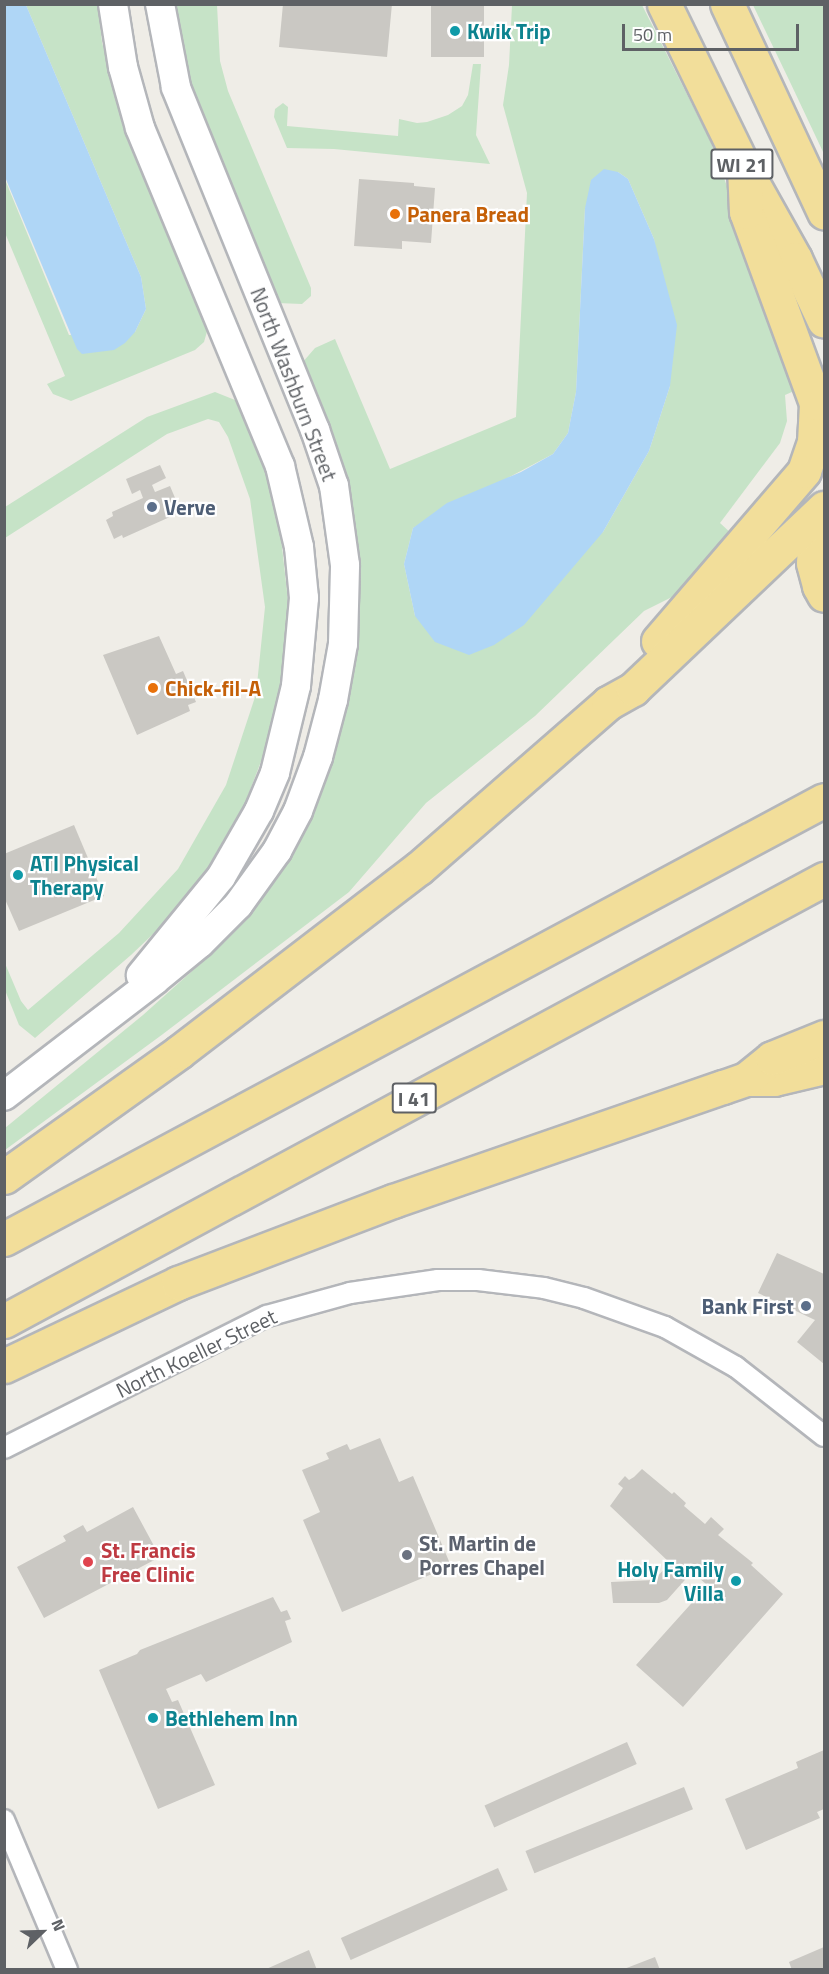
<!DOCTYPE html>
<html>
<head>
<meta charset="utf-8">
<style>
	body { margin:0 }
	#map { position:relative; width:829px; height:1974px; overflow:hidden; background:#efede7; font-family:"Titillium Web",sans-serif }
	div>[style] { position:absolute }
	.green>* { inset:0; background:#c6e3c7 }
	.water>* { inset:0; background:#afd6f6 }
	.building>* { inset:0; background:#cac8c3; transform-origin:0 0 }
	.roads { filter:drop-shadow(2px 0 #b4b6ba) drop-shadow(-2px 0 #b4b6ba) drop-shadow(0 2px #b4b6ba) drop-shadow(0 -2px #b4b6ba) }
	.street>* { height:20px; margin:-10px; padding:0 10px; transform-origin:10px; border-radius:10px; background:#fff }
	.secondary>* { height:28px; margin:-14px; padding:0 14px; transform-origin:14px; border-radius:14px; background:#fff }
	.highway>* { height:33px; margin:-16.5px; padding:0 16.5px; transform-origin:16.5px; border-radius:16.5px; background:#f2de9a }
	.dots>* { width:16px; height:16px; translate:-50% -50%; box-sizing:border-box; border:3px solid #fff; border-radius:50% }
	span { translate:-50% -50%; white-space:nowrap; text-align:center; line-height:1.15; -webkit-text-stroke:4.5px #fff; paint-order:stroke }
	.shield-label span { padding:2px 4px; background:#fff; border:2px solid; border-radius:4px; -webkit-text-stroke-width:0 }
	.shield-label { font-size:20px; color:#5e6165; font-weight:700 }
	.culture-label { font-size:21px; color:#0d838f; font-weight:700 }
	.left { translate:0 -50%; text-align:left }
	.right { translate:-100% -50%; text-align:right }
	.food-label { font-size:21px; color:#c56008; font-weight:700 }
	.street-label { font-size:21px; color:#5e6165 }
	.service-label { font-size:21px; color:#4e5e75; font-weight:700 }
	.worship-label { font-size:21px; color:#5b616d; font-weight:700 }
	.health-label { font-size:21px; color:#be3a42; font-weight:700 }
	.frame { position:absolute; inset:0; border:6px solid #5e6165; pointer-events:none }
	.north { position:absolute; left:12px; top:1902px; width:60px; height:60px; -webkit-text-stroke:4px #fff; paint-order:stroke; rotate:67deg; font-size:16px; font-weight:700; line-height:24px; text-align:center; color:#5e6165 }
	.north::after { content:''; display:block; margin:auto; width:21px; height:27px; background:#5e6165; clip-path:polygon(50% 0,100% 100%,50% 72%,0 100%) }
	.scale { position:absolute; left:622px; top:24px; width:177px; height:27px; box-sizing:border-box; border:3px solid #5e6165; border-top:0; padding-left:8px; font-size:18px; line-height:21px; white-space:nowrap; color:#5e6165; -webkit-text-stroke:4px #fff; paint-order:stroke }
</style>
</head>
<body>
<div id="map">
	<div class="green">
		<div style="clip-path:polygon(26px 5px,98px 5px,102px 42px,123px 127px,208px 328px,204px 342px,195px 350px,71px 401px,53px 394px,47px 384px,65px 376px,5px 233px,4px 177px,69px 335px,135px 332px,146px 309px,141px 277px)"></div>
		<div style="clip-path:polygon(173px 5px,217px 5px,220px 61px,228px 91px,311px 288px,311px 296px,302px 304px,277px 303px,190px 88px)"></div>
		<div style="clip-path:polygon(evenodd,512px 5px,642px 5px,710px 140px,801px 388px,785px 395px,787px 421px,780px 443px,720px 523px,733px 535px,690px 588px,644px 611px,535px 716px,426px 803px,349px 892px,163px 1034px,5px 1150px,5px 1128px,143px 1015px,210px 955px,251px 908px,323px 783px,341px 727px,356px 648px,347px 490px,337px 448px,302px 363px,315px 348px,335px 339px,390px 469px,516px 417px,527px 193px,503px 105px,509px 65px,512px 5px,618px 172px,628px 179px,654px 239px,670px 386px,649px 451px,603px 532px,415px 616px,404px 564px,413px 528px,553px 454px,568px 433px,576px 392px,585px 208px,618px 172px)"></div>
		<div style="clip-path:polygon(753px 5px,824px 5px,824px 154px,790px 82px)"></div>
		<div style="clip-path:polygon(473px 64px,481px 64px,476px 135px,490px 164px,334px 149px,287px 148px,274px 117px,275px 109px,283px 103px,288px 107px,287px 126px,398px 136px,399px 119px,417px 123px,427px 122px,448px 115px,462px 106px,468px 95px)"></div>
		<div style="clip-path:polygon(215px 392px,240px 402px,273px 495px,281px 538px,288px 600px,285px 654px,273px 730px,244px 806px,230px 834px,192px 892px,171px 917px,131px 955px,35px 1038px,19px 1025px,5px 990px,4px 961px,21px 1001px,28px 1010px,119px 933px,178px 869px,226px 785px,256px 694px,265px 607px,250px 499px,228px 437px,219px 422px,208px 419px,167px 434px,5px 538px,5px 507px,147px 417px)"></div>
	</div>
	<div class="water">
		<div style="clip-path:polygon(4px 5px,26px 5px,141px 277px,146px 309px,135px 332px,125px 343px,114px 350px,82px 354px,77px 349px,5px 177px)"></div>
		<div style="clip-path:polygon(604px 169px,618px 172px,628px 179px,654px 239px,677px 325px,670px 386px,649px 451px,603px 532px,524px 625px,494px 645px,469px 655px,435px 642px,415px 616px,404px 564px,413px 528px,447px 503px,521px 472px,553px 454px,568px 433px,576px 392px,585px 208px,591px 180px)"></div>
	</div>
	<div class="building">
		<div style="clip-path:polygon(283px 4px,392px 4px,387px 57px,279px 47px)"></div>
		<div style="left:431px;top:4px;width:53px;height:53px"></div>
		<div style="clip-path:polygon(359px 179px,414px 183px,414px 186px,435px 188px,431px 243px,402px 241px,402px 249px,354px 246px)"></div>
		<div style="clip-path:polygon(160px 465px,166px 478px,152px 485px,155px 492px,170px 486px,181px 512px,123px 538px,122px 535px,114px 539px,106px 520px,113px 516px,112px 512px,143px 498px,140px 490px,132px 494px,126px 479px)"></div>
		<div style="clip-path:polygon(159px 636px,176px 674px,183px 671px,196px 702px,188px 705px,190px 711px,137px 735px,103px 655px)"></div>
		<div style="clip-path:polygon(74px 825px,104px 896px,19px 931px,4px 897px,4px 854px)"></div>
		<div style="clip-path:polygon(777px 1253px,824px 1274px,824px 1364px,797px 1342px,815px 1320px,758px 1293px)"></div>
		<div style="clip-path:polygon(380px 1438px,399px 1482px,413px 1476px,451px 1566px,342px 1612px,303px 1520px,320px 1512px,302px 1470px,329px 1459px,326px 1453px,347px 1444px,350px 1450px)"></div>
		<div style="clip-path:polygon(642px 1469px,672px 1494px,674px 1492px,686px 1503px,684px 1506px,705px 1524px,711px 1517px,724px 1529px,718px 1535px,753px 1563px,751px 1565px,783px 1594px,683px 1707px,636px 1665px,698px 1596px,703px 1601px,713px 1590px,692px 1572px,667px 1600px,659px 1603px,613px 1603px,611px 1582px,654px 1580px,670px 1563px,610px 1506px,623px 1488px,618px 1484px,625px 1476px,629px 1480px,634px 1477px)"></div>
		<div style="clip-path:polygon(133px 1507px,160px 1557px,44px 1618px,17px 1567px,66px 1541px,63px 1536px,83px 1525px,87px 1532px)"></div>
		<div style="clip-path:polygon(273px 1597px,281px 1612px,287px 1610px,291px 1619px,285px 1621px,292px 1642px,206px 1682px,201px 1674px,166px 1689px,172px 1702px,178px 1700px,215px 1785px,158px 1809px,99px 1670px,137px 1654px,140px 1650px)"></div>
		<div style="left:627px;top:1742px;width:24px;height:156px;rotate:66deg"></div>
		<div style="clip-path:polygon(824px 1750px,824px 1809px,817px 1812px,820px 1818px,746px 1850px,725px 1799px,798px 1768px,796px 1762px)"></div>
		<div style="left:684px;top:1787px;width:24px;height:171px;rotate:68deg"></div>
		<div style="left:498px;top:1868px;width:24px;height:172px;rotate:66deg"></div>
		<div style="clip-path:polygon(824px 1947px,824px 1970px,792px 1970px,789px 1962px)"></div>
		<div style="clip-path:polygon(309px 1950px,317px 1970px,264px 1970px)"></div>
		<div style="clip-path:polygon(655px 1957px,660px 1970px,624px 1970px,624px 1969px)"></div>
	</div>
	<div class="roads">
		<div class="street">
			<div style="left:4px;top:1448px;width:294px;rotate:-26.7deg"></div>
			<div style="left:267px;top:1316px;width:86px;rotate:-15.5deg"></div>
			<div style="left:350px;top:1293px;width:89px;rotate:-8.4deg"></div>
			<div style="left:438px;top:1280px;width:40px"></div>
			<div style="left:478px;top:1280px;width:66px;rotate:6.9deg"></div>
			<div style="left:544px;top:1288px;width:41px;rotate:14deg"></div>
			<div style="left:584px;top:1298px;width:86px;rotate:19.7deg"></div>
			<div style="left:665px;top:1327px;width:81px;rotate:29.4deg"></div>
			<div style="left:736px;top:1367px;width:112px;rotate:38.1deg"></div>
			<div style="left:4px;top:1820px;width:163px;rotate:67.2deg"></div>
		</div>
		<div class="secondary">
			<div style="left:113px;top:4px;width:64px;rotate:81deg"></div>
			<div style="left:123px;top:67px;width:63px;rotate:74.4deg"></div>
			<div style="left:140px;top:128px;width:366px;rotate:67.5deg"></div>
			<div style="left:280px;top:466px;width:83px;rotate:76.8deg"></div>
			<div style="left:299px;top:547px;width:51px;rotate:84.4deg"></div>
			<div style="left:304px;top:598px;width:88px;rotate:95.2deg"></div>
			<div style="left:296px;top:686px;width:89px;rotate:103.6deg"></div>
			<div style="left:275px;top:773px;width:41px;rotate:112.8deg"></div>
			<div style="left:259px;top:811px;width:76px;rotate:119.9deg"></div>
			<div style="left:221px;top:877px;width:127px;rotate:129.2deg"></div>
			<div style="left:4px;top:1096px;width:190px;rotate:-37.5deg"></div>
			<div style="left:155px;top:980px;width:58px;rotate:-39.4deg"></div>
			<div style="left:200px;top:943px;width:54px;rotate:-45deg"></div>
			<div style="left:238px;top:905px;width:67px;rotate:-54.2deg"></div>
			<div style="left:277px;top:851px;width:45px;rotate:-62.3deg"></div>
			<div style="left:298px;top:811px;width:58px;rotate:-69.7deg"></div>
			<div style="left:318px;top:757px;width:59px;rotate:-75.3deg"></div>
			<div style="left:333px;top:700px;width:57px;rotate:-79.9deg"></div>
			<div style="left:343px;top:644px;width:79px;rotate:-88.5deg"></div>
			<div style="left:345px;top:565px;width:80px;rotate:-97.9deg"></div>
			<div style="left:334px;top:486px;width:59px;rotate:-108.7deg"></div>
			<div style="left:315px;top:430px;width:370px;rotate:-112.1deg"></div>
			<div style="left:176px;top:87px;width:85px;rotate:-100.9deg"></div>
		</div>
		<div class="highway">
			<div style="left:664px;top:4px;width:182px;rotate:64deg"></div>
			<div style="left:744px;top:168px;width:104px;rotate:60.7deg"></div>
			<div style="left:795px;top:259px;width:68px;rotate:64.9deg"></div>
			<div style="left:727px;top:4px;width:230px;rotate:65deg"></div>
			<div style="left:824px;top:513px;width:28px;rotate:111deg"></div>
			<div style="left:814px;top:539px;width:24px;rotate:92deg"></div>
			<div style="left:813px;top:563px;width:24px;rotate:75deg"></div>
			<div style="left:819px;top:586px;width:10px;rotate:61deg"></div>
			<div style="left:658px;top:641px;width:224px;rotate:-49.3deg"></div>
			<div style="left:804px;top:471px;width:31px;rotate:-71deg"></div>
			<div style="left:814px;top:442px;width:39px;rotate:-87deg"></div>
			<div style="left:816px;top:403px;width:203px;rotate:-110.1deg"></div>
			<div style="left:746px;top:212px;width:44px;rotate:-92.6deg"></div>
			<div style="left:747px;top:1079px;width:27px"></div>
			<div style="left:774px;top:1079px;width:51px;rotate:-13.5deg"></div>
			<div style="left:4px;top:1177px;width:215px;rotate:-35.5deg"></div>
			<div style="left:179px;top:1052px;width:302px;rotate:-37.5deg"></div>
			<div style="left:419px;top:868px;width:251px;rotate:-41.1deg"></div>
			<div style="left:608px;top:703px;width:29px;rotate:-29deg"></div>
			<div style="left:633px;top:689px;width:263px;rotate:-43.5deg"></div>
			<div style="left:4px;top:1239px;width:930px;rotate:-28.16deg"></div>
			<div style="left:4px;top:1321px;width:932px;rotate:-28.33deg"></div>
			<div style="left:4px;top:1366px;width:193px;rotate:-25.5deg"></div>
			<div style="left:178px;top:1283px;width:230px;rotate:-20.9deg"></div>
			<div style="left:393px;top:1201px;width:349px;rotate:-19.1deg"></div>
			<div style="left:723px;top:1087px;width:24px;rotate:-19deg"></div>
			<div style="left:746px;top:1079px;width:33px;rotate:-39deg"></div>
			<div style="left:772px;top:1058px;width:56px;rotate:-22deg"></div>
		</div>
	</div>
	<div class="dots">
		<div style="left:455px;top:31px;background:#0f9aa8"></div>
		<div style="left:395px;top:214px;background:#e8710a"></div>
		<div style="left:152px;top:507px;background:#5c6f8a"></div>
		<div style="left:153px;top:688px;background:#e8710a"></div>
		<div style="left:18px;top:875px;background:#0f9aa8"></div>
		<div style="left:806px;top:1306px;background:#5c6f8a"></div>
		<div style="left:407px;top:1555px;background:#6b7280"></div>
		<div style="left:88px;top:1562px;background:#e0444e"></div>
		<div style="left:736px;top:1581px;background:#0f9aa8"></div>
		<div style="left:153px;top:1718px;background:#0f9aa8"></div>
	</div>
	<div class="shield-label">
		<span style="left:742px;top:164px">WI 21</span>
		<span style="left:414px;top:1098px">I 41</span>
	</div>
	<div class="culture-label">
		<span class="left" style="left:467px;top:31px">Kwik Trip</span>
		<span class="left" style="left:30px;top:875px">ATI Physical<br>Therapy</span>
		<span class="right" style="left:724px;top:1581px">Holy Family<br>Villa</span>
		<span class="left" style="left:165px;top:1718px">Bethlehem Inn</span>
	</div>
	<div class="food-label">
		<span class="left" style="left:407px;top:214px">Panera Bread</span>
		<span class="left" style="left:165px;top:688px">Chick-fil-A</span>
	</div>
	<div class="street-label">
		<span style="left:294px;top:384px;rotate:69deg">North Washburn Street</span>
		<span style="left:196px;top:1353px;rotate:-26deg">North Koeller Street</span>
	</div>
	<div class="service-label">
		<span class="left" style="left:164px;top:507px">Verve</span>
		<span class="right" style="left:794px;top:1306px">Bank First</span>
	</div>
	<div class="worship-label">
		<span class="left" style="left:419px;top:1555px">St. Martin de<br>Porres Chapel</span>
	</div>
	<div class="health-label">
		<span class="left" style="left:101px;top:1562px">St. Francis<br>Free Clinic</span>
	</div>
	<div class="frame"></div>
	<div class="north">N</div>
	<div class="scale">50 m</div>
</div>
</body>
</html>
